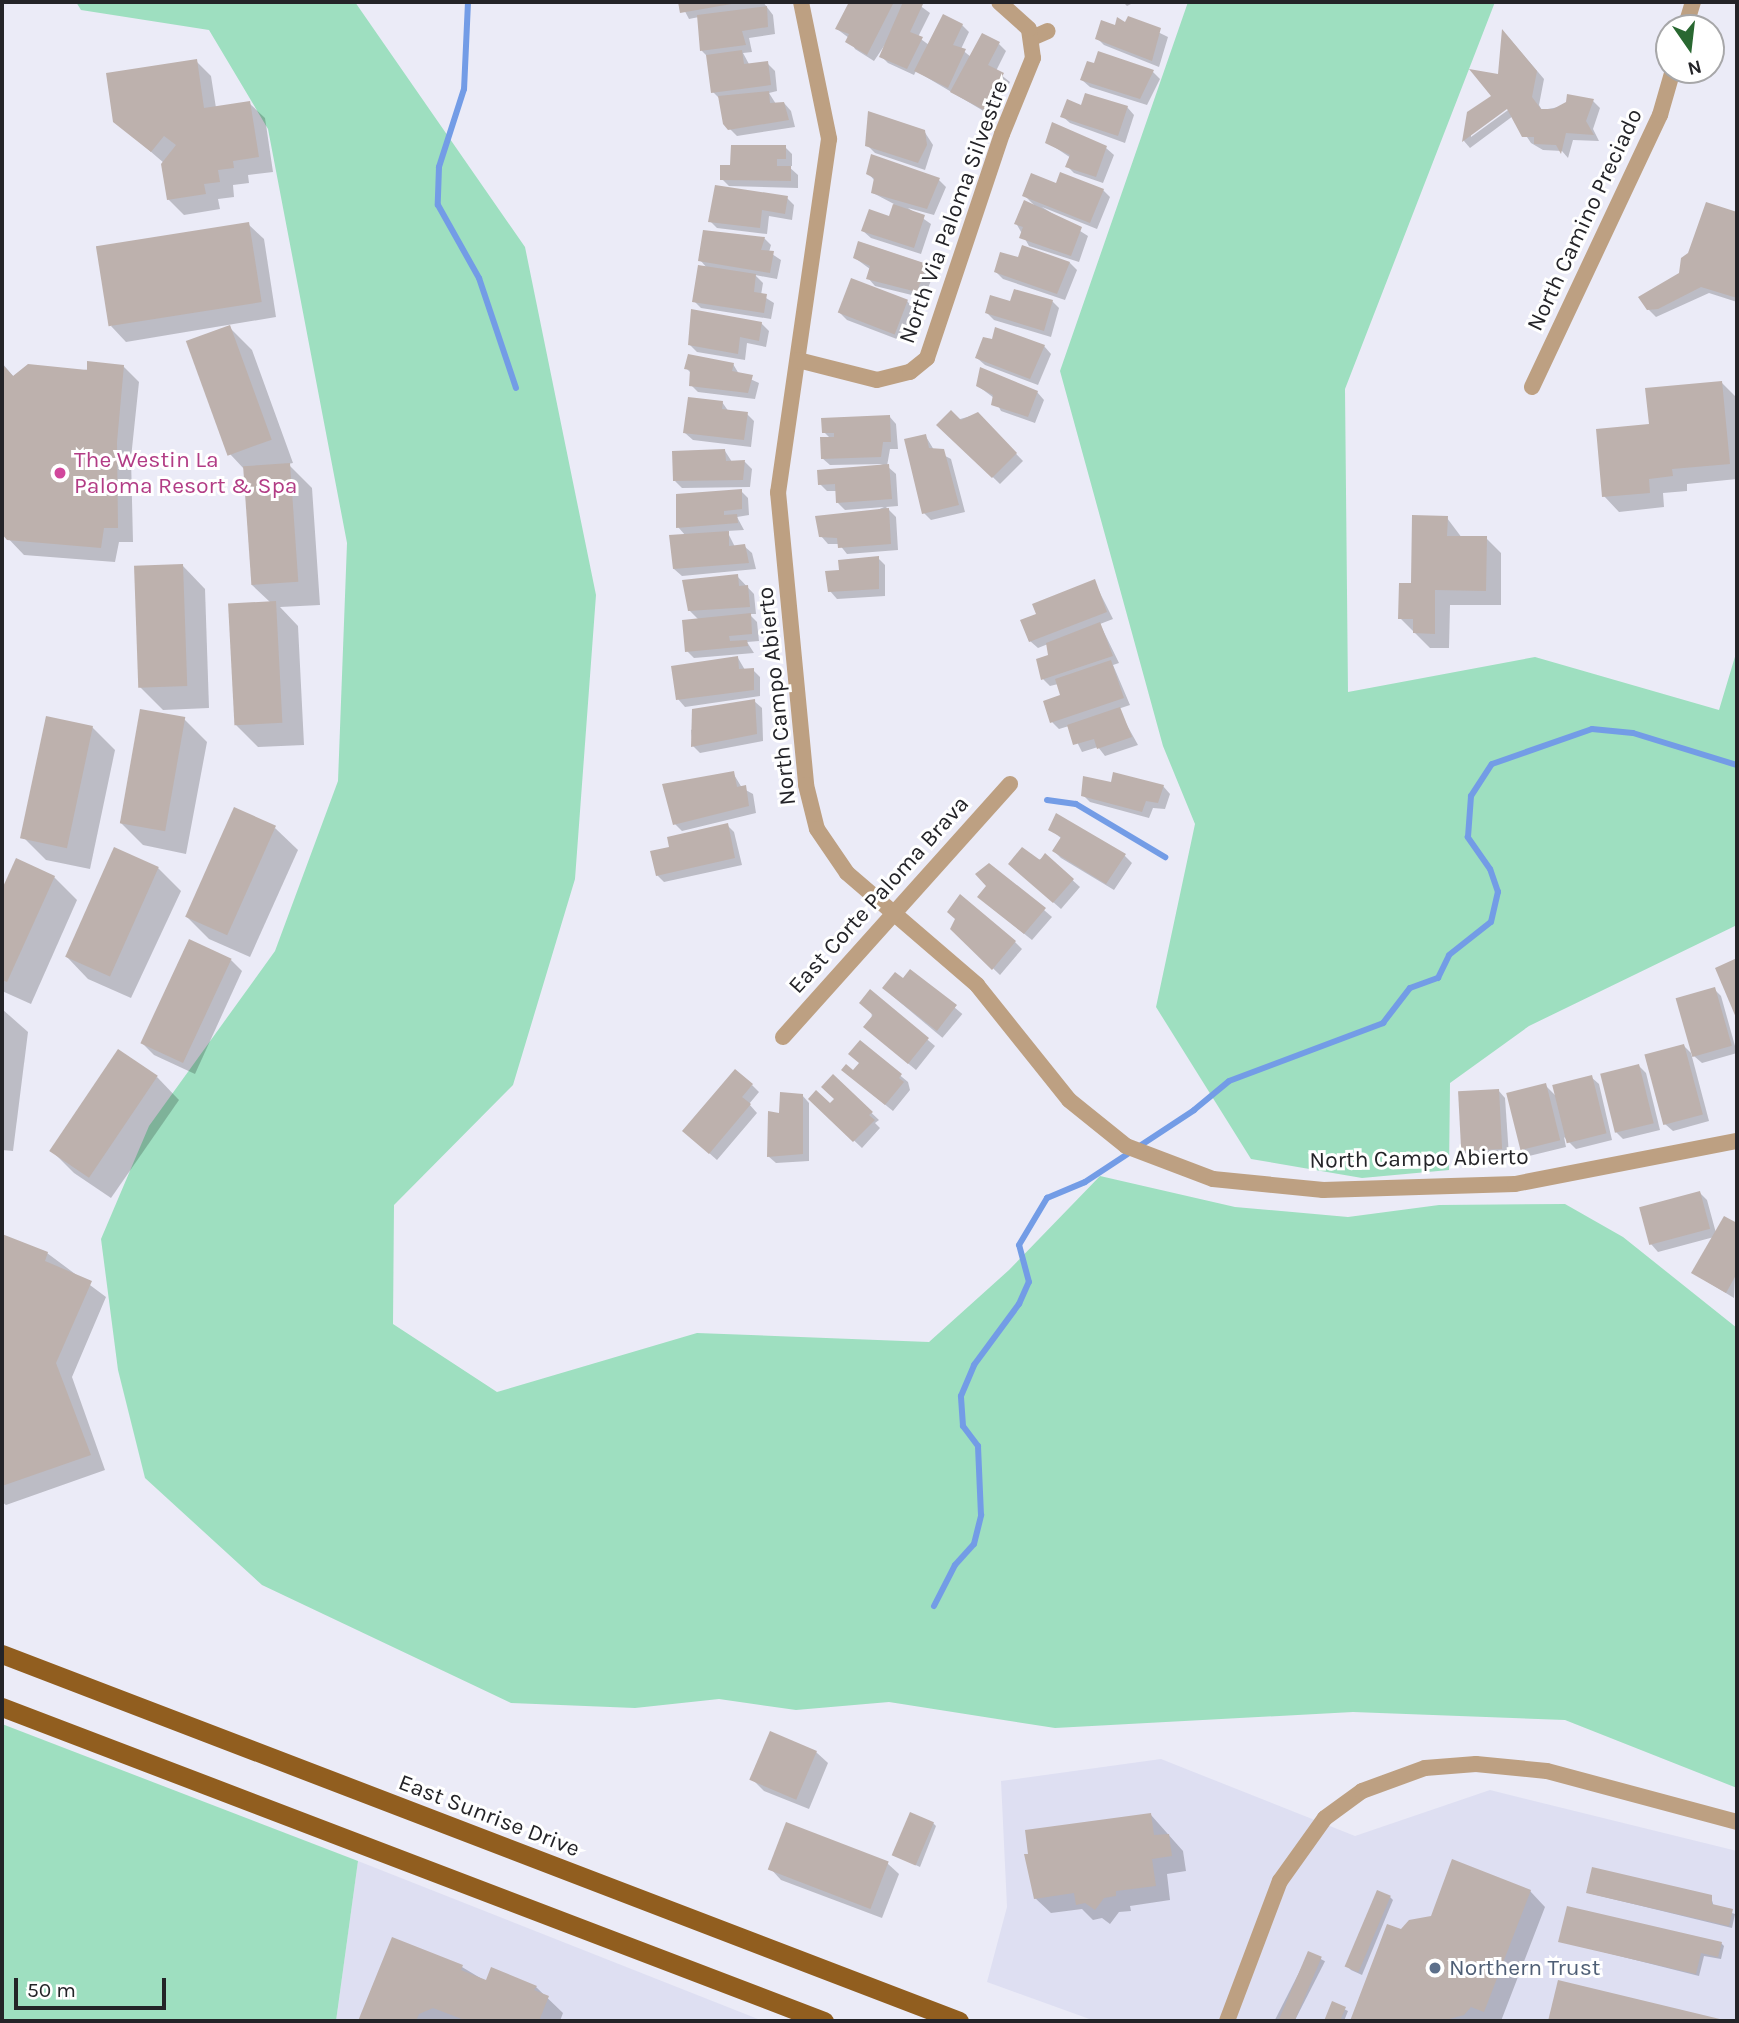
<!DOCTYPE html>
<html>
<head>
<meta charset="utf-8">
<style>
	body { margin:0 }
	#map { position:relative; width:1739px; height:2023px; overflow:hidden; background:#ebebf7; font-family:Karla,sans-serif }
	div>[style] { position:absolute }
	.built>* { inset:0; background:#dedff2 }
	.green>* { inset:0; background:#9edfc0 }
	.shadow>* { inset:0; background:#0003; transform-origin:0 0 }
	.stream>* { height:6px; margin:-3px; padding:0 3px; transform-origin:3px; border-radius:3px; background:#739ce6 }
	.building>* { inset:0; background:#bdb1ad; transform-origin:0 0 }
	.minor>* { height:16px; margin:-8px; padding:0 8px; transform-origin:8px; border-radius:8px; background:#bda082 }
	.primary>* { height:19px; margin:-9.5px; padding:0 9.5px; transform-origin:9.5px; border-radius:9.5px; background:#915e1f }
	.dots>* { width:19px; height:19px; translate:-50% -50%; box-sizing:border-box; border:4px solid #fff; border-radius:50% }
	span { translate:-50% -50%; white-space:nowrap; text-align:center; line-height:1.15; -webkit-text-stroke:6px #fff; paint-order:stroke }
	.street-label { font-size:23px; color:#242428 }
	.hotel-label { font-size:23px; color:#b23c85 }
	.left { translate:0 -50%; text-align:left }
	.service-label { font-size:23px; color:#4e5e75 }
	.frame { position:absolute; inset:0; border:4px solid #242428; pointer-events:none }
	.north { position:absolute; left:1655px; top:14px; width:70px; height:70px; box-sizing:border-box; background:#fff; border:2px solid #a7a7a9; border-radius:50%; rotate:166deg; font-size:19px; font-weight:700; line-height:28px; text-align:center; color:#242428 }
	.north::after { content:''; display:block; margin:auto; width:24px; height:32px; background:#296831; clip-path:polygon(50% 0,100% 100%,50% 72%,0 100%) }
	.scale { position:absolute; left:14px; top:1978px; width:152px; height:32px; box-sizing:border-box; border:4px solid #242428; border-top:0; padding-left:9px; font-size:21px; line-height:24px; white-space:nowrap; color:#242428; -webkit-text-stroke:5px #fff; paint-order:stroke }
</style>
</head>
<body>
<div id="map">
	<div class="built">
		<div style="clip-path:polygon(1161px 1759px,1355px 1836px,1490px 1790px,1737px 1851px,1737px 2021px,1095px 2021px,987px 1982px,1007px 1907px,1001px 1781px)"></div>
		<div style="clip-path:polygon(358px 1861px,763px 2021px,336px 2021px)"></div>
	</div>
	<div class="green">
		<div style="clip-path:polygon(76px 2px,355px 2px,525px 247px,596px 595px,575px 879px,513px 1085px,394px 1205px,393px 1324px,497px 1392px,697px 1333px,929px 1342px,1009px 1270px,1100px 1176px,1235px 1207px,1348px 1217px,1439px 1205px,1565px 1204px,1623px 1237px,1737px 1328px,1737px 1788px,1565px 1720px,1353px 1712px,1055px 1728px,889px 1702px,796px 1710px,719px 1699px,635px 1708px,511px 1703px,262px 1585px,145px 1478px,118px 1370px,101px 1239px,149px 1126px,275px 951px,338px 781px,347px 543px,268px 129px,209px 30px,81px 10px)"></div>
		<div style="clip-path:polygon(1188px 2px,1495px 2px,1345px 389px,1348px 692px,1535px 657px,1719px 710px,1737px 650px,1737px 925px,1529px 1026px,1450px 1083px,1449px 1170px,1362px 1178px,1251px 1159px,1156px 1007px,1195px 824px,1163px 746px,1060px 371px)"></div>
		<div style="clip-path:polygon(2px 1724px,358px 1861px,336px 2021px,2px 2021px)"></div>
	</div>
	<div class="shadow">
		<div style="clip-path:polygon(680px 2px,763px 2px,773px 15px,775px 34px,749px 38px,752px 52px,743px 53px,750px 66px,767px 63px,775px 71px,777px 91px,769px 93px,776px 104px,784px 103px,791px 111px,795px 127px,737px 136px,724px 123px,721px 100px,713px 92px,708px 57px,702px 51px,699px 17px,689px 19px)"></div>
		<div style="clip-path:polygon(851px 2px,915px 2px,930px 13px,918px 37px,929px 45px,962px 25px,969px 32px,961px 49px,971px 57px,999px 44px,1006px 51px,996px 71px,1010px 82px,992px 116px,916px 71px,914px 75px,888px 63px,881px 56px,888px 40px,874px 61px,855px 49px,849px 38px,837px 29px)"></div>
		<div style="clip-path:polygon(1123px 2px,1135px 2px,1127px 6px)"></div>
		<div style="clip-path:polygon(1129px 18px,1168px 37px,1159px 67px,1104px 45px,1097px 38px,1126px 25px)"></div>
		<div style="clip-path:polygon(evenodd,1509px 38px,1544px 79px,1539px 105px,1542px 110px,1593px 101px,1600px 108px,1593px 129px,1599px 141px,1573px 140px,1568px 158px,1562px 151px,1543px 150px,1531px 143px,1513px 116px,1470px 148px,1464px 141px,1468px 113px,1494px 96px,1509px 38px,1513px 102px,1515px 105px,1471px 137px,1471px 133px,1513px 102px)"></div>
		<div style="clip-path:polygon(196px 61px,211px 76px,216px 108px,249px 103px,265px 118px,273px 172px,248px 175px,249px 183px,233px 185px,234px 197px,218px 199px,220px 209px,184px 215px,168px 199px,164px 163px,115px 121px)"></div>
		<div style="clip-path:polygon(1153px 72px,1160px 79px,1147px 105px,1090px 87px,1082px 80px)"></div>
		<div style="clip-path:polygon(1127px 107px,1134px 115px,1125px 143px,1070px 123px,1062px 116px,1082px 108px)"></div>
		<div style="clip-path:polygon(924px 131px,933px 145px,925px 170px,875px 153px,867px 145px)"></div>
		<div style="clip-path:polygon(1047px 142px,1106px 148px,1114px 155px,1103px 183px,1074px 173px,1067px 166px,1071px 158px)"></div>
		<div style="clip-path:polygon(785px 147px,792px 154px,792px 166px,788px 166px,798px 175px,798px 188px,729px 186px,722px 179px,732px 167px)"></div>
		<div style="clip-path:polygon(868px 173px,939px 180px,946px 187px,934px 215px,908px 208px,931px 224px,921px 254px,871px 238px,863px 231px,890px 218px,894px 204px,873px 193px,875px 181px)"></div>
		<div style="clip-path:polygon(1057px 185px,1103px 190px,1110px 197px,1097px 229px,1042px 207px,1088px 236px,1079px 262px,1029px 246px,1016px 223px,1035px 206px,1024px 195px)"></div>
		<div style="clip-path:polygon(787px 198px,794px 205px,792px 220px,769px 216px,767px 234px,717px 228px,710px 221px)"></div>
		<div style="clip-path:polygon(1707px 204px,1737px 214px,1737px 302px,1709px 293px,1656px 317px,1648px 309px,1681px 274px)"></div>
		<div style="clip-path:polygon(248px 224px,264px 239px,276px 317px,126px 342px,111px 326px)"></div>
		<div style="clip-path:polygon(764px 238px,771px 245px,769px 252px,781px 260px,777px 279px,755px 275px,763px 283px,761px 295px,774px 303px,771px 319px,701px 308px,694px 301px,708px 269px,700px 260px)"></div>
		<div style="clip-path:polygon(855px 258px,926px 265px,934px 273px,924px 298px,875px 286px,868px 278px,870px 269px)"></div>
		<div style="clip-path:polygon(1020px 259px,1070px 263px,1077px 270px,1065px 300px,1003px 279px,996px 272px)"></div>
		<div style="clip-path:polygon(907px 301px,914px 309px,902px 341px,847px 320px,840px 313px)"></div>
		<div style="clip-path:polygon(1052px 301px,1059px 308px,1051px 337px,994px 320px,987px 313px,1012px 303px)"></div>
		<div style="clip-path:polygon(761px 323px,769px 331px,766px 347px,747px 343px,745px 360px,697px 352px,690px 345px)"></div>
		<div style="clip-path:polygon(229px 327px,252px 350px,293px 463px,288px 464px,312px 488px,320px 605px,280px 607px,298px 626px,304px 745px,258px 747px,235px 724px,271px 603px,252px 585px,245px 470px,230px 454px)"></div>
		<div style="clip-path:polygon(1044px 346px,1051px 354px,1038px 385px,985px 365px,977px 358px)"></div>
		<div style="clip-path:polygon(2px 363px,14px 377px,123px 366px,139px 382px,131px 458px,133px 542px,119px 542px,115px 562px,24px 555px,2px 532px)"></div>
		<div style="clip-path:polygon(733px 364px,739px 374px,759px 383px,755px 399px,698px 392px,691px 385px,692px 374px,686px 368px)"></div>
		<div style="clip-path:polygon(1722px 383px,1737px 398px,1737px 479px,1687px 484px,1687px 491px,1663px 493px,1664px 507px,1619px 512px,1604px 496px,1651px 426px)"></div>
		<div style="clip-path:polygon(978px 386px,1037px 392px,1044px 400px,1035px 423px,1001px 411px,994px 398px)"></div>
		<div style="clip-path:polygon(722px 402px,729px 412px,747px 414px,754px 421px,751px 447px,693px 440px,685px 433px)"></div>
		<div style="clip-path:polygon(978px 414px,1023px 461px,1000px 484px,939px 425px)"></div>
		<div style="clip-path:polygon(889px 416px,896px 424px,898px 449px,890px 449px,887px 466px,896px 474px,898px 506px,886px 507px,896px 517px,898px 550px,847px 554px,839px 544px,828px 544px,821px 536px,884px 507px,845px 510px,838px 503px,837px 491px,827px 491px,820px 484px,883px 464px,830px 465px,822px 458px,831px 439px,824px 432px)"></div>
		<div style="clip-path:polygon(925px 435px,934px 450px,951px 459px,965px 512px,931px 520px,924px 513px)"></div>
		<div style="clip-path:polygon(725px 451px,732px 462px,745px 462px,752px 469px,750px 487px,682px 488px,675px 481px)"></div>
		<div style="clip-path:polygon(741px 491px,748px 498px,749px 515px,737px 517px,744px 530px,727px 531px,735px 547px,744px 546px,752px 553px,756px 569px,682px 576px,674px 569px,686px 536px,678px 527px)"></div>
		<div style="clip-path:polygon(1447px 518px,1462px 538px,1486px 538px,1501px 553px,1501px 605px,1450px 605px,1449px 648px,1430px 648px,1400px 618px)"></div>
		<div style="clip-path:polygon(878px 558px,885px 565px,885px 596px,837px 599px,830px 591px,841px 571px)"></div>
		<div style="clip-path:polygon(182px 565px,205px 589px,209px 708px,163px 710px,140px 687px)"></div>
		<div style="clip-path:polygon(737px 576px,754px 594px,756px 614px,749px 614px,757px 622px,759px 641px,747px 642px,754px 653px,694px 658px,687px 651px,699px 620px,689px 610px)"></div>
		<div style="clip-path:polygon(1094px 581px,1113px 619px,1100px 624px,1119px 663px,1113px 665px,1130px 705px,1118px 709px,1138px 745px,1105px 756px,1098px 747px,1082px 752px,1069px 726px,1059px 729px,1052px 722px,1063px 696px,1058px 684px,1050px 686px,1043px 679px,1050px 656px,1048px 644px,1038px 648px,1030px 641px,1038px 615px)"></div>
		<div style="clip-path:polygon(738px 658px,745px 670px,753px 670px,760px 677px,760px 696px,685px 707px,678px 699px)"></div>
		<div style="clip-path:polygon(754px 701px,762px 708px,763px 741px,700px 753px,693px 746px,691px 730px)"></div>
		<div style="clip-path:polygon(184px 719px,207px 742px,186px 854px,143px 845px,120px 822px)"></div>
		<div style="clip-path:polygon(92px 727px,115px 750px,90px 869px,46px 860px,23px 837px)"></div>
		<div style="clip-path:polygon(733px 773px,742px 788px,753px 794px,756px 813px,682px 831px,675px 824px)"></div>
		<div style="clip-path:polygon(1113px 784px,1163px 786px,1170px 794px,1165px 809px,1153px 808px,1149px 818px,1090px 802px,1083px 795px)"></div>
		<div style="clip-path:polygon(727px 825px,734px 832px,742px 865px,664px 882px,657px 875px,671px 848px)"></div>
		<div style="clip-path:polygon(275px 828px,298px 850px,250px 957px,209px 939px,186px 916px)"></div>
		<div style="clip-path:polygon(1050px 829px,1125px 856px,1132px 863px,1114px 890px,1061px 858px,1054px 851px,1062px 839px)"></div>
		<div style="clip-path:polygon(1046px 856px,1080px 887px,1061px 909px,1018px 871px)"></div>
		<div style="clip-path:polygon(16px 861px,54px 877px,77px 900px,31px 1004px,2px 991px,2px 893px)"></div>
		<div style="clip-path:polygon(158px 868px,181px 891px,131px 998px,88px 979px,66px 956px)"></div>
		<div style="clip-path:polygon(987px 904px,1044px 910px,1052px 917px,1032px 940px)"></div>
		<div style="clip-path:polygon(952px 929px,1015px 942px,1022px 949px,1000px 975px)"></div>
		<div style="clip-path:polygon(231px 960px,242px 971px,195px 1074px,154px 1055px,143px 1044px)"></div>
		<div style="left:911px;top:971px;width:67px;height:31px;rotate:40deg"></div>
		<div style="clip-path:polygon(1714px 989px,1721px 996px,1737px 1053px,1702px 1063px,1694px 1056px)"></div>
		<div style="clip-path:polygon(870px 991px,935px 1046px,916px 1070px,873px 1034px)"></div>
		<div style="clip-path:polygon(2px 1009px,28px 1032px,13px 1151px,2px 1150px)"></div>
		<div style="clip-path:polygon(860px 1042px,908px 1082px,910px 1090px,893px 1111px,851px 1077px,861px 1064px)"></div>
		<div style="clip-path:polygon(1684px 1046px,1691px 1053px,1709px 1121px,1673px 1131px,1665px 1124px)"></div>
		<div style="clip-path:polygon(1639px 1066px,1646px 1073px,1660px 1130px,1623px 1139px,1616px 1132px)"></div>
		<div style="clip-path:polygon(157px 1077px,179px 1100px,111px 1198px,74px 1173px,51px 1150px)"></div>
		<div style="clip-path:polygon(833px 1077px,879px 1120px,875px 1123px,880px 1128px,862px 1148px,810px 1099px,830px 1106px,836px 1099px)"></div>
		<div style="clip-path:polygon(1591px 1077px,1599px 1084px,1612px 1140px,1576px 1149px,1564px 1137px,1566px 1147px,1529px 1156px,1522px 1149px,1545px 1085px,1557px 1097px)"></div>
		<div style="clip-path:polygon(752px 1085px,759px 1092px,749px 1104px,757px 1113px,717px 1160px,692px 1138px)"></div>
		<div style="clip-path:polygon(1498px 1090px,1505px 1098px,1509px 1156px,1470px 1158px,1463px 1151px)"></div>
		<div style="clip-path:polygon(802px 1095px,809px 1103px,809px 1161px,776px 1163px,768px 1156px,781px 1116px)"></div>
		<div style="clip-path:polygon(1700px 1193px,1707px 1200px,1716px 1233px,1725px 1218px,1737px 1225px,1734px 1298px,1693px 1273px,1714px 1237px,1658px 1252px,1651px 1244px)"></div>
		<div style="clip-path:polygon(2px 1236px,47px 1253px,106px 1297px,72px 1377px,105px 1470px,6px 1505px,2px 1502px)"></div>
		<div style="clip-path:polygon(816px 1752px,828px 1763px,809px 1809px,764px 1791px,752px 1779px)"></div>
		<div style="clip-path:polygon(1151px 1815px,1183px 1851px,1186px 1871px,1167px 1874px,1170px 1900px,1130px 1906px,1131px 1911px,1119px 1912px,1110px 1924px,1102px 1918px,1093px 1920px,1082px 1909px,1051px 1913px,1035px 1898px,1030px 1855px)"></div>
		<div style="clip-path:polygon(933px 1823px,936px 1826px,920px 1867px,894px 1855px)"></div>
		<div style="clip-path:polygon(887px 1863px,899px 1874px,882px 1918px,781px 1880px,770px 1868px)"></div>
		<div style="clip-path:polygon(1530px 1891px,1545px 1907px,1501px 2021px,1351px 2021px,1388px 1927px,1401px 1931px)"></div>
		<div style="clip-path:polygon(1588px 1893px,1711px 1897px,1714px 1907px,1735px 1914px,1732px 1928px)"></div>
		<div style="clip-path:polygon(1390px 1897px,1393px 1900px,1362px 1975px,1351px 1970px,1348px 1967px)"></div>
		<div style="clip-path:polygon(393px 1939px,462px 1967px,487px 1982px,536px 1987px,563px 2013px,560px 2021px,359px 2021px)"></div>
		<div style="clip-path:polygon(1560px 1941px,1721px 1943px,1724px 1946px,1721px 1959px,1704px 1956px,1699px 1976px)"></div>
		<div style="left:1309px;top:1953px;width:18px;height:74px;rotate:27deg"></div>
		<div style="clip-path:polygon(1559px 1982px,1721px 2021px,1550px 2021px)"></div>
		<div style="clip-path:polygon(1333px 2004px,1348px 2011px,1344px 2021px,1326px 2021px)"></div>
	</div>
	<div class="stream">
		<div style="left:468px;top:2px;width:87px;rotate:92.6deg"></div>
		<div style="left:464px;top:89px;width:82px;rotate:107.8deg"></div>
		<div style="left:439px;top:167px;width:38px;rotate:92deg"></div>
		<div style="left:438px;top:205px;width:84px;rotate:60.7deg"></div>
		<div style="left:479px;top:278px;width:116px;rotate:71.4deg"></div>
		<div style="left:1047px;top:800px;width:29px;rotate:8deg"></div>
		<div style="left:1076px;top:804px;width:104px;rotate:30.8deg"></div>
		<div style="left:934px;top:1606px;width:46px;rotate:-62.9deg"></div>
		<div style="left:955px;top:1565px;width:28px;rotate:-48deg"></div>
		<div style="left:974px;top:1544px;width:30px;rotate:-76deg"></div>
		<div style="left:981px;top:1515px;width:69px;rotate:-92.5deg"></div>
		<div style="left:978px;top:1446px;width:25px;rotate:-127deg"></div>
		<div style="left:963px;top:1426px;width:30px;rotate:-94deg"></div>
		<div style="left:961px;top:1396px;width:34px;rotate:-67deg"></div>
		<div style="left:974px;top:1365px;width:76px;rotate:-53.6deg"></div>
		<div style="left:1019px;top:1304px;width:24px;rotate:-66deg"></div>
		<div style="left:1029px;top:1282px;width:38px;rotate:-105deg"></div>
		<div style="left:1019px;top:1245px;width:55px;rotate:-59.2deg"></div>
		<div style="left:1047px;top:1198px;width:41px;rotate:-22.8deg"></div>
		<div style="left:1085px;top:1182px;width:131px;rotate:-33.4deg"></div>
		<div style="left:1194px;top:1110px;width:45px;rotate:-39.6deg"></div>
		<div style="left:1229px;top:1081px;width:165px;rotate:-20.6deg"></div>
		<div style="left:1383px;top:1023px;width:44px;rotate:-52.4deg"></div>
		<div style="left:1410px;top:988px;width:30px;rotate:-20deg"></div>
		<div style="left:1438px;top:978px;width:25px;rotate:-64deg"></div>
		<div style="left:1449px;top:955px;width:53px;rotate:-38.2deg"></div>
		<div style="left:1491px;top:922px;width:31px;rotate:-77deg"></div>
		<div style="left:1498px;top:892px;width:24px;rotate:-109deg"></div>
		<div style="left:1490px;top:869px;width:39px;rotate:-125deg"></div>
		<div style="left:1468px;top:837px;width:41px;rotate:-85.8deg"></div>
		<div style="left:1471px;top:796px;width:38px;rotate:-57deg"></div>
		<div style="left:1492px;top:764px;width:106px;rotate:-19.3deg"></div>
		<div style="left:1592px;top:729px;width:41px;rotate:5.6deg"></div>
		<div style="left:1633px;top:733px;width:109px;rotate:17.1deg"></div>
	</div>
	<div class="building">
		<div style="clip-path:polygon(678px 2px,737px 2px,737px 3px,680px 13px)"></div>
		<div style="clip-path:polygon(849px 2px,894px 2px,867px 55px,845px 42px,849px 34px,835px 29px)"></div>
		<div style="clip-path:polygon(903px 2px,923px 4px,910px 32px,923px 37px,907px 69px,879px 57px)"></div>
		<div style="clip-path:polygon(767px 6px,768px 27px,742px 31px,746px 45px,700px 51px,697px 15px)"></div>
		<div style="clip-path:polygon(943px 14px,963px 24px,953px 45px,966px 49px,948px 88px,914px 71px)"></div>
		<div style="clip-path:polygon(1128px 16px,1161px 28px,1152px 61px,1095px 39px,1101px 20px,1115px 25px,1117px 17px,1125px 22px)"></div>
		<div style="clip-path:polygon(1502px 29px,1537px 71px,1532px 97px,1541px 109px,1553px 109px,1566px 102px,1567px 94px,1594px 99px,1586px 121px,1594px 135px,1566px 133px,1561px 154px,1556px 145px,1534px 144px,1534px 137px,1522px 137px,1507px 109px,1462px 142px,1467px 112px,1491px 96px,1469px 69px,1498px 74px)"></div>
		<div style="clip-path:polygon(982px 33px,1000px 42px,988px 65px,1004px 73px,984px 110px,950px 92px)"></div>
		<div style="clip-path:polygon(742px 50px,744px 64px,768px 61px,771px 85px,711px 93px,706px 55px)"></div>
		<div style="clip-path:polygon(1098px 51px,1154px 70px,1140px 99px,1080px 80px,1087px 61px,1094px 63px)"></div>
		<div style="clip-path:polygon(197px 59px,204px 108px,250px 101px,259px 157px,233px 161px,234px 168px,218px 170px,220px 182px,204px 184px,206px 194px,167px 200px,161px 164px,176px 145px,164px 136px,151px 152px,113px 122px,106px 73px)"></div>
		<div style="clip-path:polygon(769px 91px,770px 103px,784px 102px,789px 120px,728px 130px,723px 124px,718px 96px)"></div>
		<div style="clip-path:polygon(1085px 93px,1128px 106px,1118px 136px,1060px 117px,1067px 99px,1081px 105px)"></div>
		<div style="clip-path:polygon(868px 111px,925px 130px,927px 145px,918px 163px,865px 146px)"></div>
		<div style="clip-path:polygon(1052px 122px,1107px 146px,1096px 177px,1065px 167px,1070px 155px,1045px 143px)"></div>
		<div style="clip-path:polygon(731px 145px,786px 145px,786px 159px,777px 159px,777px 166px,791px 166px,791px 181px,720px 180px,720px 165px,730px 165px)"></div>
		<div style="clip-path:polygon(871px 154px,940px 178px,927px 209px,871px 193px,874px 178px,866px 174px)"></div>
		<div style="clip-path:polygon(1060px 172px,1104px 189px,1090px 223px,1022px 196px,1031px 173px,1056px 183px)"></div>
		<div style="clip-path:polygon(715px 185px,788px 196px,785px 214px,762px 210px,760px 228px,708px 222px)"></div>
		<div style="clip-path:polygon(1024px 200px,1082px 227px,1071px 256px,1019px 238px,1023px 227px,1014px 224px)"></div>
		<div style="clip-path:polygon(1706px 202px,1737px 212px,1737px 298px,1701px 287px,1658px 309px,1647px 310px,1638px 297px,1679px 273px,1681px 258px,1688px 253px)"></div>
		<div style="clip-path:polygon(893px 204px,925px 215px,914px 248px,861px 231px,869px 209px,889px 216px)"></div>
		<div style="left:249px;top:222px;width:81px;height:155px;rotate:81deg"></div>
		<div style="clip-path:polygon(703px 230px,765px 237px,761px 250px,774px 251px,770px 273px,698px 261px)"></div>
		<div style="clip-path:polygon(858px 241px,927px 264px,917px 292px,866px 279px,870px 266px,853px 258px)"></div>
		<div style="clip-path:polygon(1022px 245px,1070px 262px,1057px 294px,994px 272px,1000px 252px,1018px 257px)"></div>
		<div style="clip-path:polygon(698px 265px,756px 274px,754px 292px,767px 294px,764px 313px,692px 302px)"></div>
		<div style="left:851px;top:278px;width:61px;height:37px;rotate:21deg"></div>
		<div style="clip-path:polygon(1014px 289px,1053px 300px,1044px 331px,985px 313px,990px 295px,1010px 301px)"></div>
		<div style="clip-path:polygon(691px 309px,762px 322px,759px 341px,740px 337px,738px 354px,688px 345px)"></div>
		<div style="left:230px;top:325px;width:122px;height:47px;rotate:70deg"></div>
		<div style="clip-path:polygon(995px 327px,1045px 345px,1030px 379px,975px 358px,983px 337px,992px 339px)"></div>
		<div style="clip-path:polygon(688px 354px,734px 363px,732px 371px,753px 375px,748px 393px,689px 386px,690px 370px,684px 369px)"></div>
		<div style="clip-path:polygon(87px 361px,124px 365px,117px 442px,118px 528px,104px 528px,101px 548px,7px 540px,2px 534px,2px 364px,13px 376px,28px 364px,87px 370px)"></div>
		<div style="clip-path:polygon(980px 367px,1038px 391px,1028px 417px,991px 405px,993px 395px,976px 386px)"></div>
		<div style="clip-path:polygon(1722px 381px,1730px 464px,1672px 469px,1673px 476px,1649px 479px,1650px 493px,1602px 497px,1596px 429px,1649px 424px,1645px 388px)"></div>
		<div style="clip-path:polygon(688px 397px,723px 401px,722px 409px,748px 412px,744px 440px,683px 433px)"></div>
		<div style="clip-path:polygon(951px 410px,961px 420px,978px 412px,1017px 453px,992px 478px,936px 425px)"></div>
		<div style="clip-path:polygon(890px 415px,891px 442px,883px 442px,881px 457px,821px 459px,820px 437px,834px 437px,834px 433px,822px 433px,821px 418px)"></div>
		<div style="clip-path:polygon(926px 434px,929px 448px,944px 449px,959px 505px,922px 514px,904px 439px)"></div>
		<div style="clip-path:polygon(725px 449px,726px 461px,745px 460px,743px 480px,673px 481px,672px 451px)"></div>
		<div style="left:290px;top:463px;width:119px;height:47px;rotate:86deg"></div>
		<div style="clip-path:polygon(889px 464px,892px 499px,836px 503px,835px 484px,818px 485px,817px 470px)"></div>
		<div style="clip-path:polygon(742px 489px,742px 509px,724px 511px,724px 515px,737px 514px,738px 523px,676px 528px,676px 494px)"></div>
		<div style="clip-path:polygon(889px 508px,891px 544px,838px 548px,837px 538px,819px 537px,815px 516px)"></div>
		<div style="clip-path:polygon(1412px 515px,1448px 516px,1447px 536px,1487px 536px,1486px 591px,1435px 590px,1435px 634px,1413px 633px,1413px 619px,1398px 619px,1399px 583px,1411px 583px)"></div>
		<div style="clip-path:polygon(729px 531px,729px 546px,745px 544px,749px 563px,673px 569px,669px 535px)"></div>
		<div style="clip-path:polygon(879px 556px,879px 589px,828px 592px,825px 571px,839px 570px,838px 560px)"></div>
		<div style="left:183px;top:564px;width:122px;height:49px;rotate:88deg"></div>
		<div style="clip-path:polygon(738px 574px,739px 586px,748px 585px,750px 607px,688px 611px,682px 580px)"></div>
		<div style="clip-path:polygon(1095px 579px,1107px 612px,1029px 642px,1020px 620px,1036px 614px,1032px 604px)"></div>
		<div style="left:276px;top:601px;width:122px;height:48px;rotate:87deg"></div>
		<div style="clip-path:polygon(751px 613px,752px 634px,729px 636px,730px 641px,747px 640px,748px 646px,685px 652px,682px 620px)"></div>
		<div style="clip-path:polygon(1100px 622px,1113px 656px,1041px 680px,1036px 659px,1048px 655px,1046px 643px)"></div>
		<div style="clip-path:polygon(738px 656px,739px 669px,754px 668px,754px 690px,676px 700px,671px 666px)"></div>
		<div style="clip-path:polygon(1111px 660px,1124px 698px,1050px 723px,1043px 701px,1060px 695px,1055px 679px)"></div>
		<div style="clip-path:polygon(755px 699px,757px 734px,691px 747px,692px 709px)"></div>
		<div style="clip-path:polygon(1120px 707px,1132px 737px,1097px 749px,1094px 739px,1073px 745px,1067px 725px)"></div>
		<div style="left:140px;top:709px;width:46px;height:116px;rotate:10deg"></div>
		<div style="left:46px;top:716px;width:48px;height:125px;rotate:12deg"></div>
		<div style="clip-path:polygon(734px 771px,737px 787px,746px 785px,749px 806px,673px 825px,662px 784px)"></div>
		<div style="clip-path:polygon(1113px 772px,1164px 785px,1158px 803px,1146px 801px,1142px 812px,1081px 796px,1083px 776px,1111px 782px)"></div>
		<div style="left:234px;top:807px;width:46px;height:120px;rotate:24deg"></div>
		<div style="clip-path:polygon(1056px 813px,1126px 854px,1106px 884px,1052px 851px,1061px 837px,1048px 830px)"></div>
		<div style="clip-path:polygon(728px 823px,735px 858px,656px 876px,650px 851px,669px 847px,667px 837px)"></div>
		<div style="left:114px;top:847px;width:49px;height:120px;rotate:24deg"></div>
		<div style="clip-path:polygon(1022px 847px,1040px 860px,1045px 853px,1074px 879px,1053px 903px,1008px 864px)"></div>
		<div style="clip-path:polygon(16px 858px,55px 876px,7px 982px,2px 980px,2px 889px)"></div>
		<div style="clip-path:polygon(989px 863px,1046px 908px,1024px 934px,977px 897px,986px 886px,975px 874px)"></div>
		<div style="clip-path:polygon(960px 894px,1016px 941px,992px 970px,950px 929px,955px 919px,947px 912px)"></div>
		<div style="left:189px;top:939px;width:47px;height:115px;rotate:25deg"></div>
		<div style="clip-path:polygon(1737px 958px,1737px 1020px,1715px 968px)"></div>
		<div style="clip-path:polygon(910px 969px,957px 1005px,937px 1031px,882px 988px,895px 972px,903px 978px)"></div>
		<div style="left:1715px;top:987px;width:61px;height:41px;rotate:74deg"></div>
		<div style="clip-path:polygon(870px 989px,929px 1038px,908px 1064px,863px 1027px,873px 1015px,859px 1003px)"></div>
		<div style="clip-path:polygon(860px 1040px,902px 1074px,899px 1078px,904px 1082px,885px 1105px,841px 1070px,846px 1064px,853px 1070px,859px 1063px,848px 1054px)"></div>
		<div style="left:1684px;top:1044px;width:73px;height:41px;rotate:75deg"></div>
		<div style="left:118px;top:1049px;width:48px;height:123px;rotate:34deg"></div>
		<div style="left:1639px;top:1064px;width:61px;height:40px;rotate:76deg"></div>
		<div style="clip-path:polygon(735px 1069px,753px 1084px,742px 1097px,751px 1104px,709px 1154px,682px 1131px)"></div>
		<div style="clip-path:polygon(833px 1074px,873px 1112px,869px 1115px,875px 1120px,853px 1142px,808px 1099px,816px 1090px,830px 1103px,834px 1099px,821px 1087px)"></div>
		<div style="left:1592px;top:1075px;width:60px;height:41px;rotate:76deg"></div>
		<div style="left:1546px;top:1083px;width:59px;height:41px;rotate:76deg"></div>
		<div style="left:1499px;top:1089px;width:60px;height:41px;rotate:87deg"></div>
		<div style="clip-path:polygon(780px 1092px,803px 1094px,803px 1154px,767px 1157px,768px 1111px,779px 1113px)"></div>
		<div style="left:1700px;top:1191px;width:39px;height:63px;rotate:75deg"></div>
		<div style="clip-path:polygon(1724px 1216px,1737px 1223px,1737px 1273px,1726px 1293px,1691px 1273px)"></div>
		<div style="clip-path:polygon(2px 1234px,48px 1252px,45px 1261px,92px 1281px,56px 1363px,91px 1455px,2px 1486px)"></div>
		<div style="left:770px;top:1731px;width:51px;height:53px;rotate:23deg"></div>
		<div style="left:910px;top:1812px;width:26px;height:47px;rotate:23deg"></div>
		<div style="clip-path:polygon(1151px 1813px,1154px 1835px,1169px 1834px,1172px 1856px,1152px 1859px,1156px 1886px,1116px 1891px,1116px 1896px,1104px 1898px,1095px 1910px,1085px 1903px,1076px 1905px,1074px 1893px,1034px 1899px,1024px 1854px,1028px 1854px,1025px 1830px)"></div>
		<div style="left:786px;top:1822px;width:110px;height:51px;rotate:21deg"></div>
		<div style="clip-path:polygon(1452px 1859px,1531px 1890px,1484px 2012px,1471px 2007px,1464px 2015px,1442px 2021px,1350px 2021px,1387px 1924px,1401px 1929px,1409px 1920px,1431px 1916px)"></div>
		<div style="clip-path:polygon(1592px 1867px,1712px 1895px,1712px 1904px,1733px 1909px,1729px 1926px,1586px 1893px)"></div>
		<div style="left:1377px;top:1890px;width:15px;height:83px;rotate:23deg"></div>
		<div style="clip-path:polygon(1567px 1906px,1722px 1942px,1718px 1957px,1701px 1953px,1696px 1974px,1558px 1942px)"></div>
		<div style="clip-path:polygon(392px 1937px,463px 1965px,461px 1970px,486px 1980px,491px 1967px,537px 1986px,534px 1990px,549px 1996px,539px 2021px,467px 2021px,433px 2008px,419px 2014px,417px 2019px,422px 2021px,358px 2021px)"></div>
		<div style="left:1308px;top:1951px;width:15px;height:76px;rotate:23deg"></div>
		<div style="clip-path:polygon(1558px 1980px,1724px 2020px,1724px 2021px,1548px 2021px)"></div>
		<div style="clip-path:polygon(1332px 2001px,1346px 2007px,1340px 2021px,1324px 2021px)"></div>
	</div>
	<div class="minor">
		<div style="left:801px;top:2px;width:140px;rotate:78.4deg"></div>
		<div style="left:829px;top:139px;width:357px;rotate:98.2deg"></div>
		<div style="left:778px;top:492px;width:294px;rotate:84.5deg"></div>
		<div style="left:806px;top:785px;width:45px;rotate:76deg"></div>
		<div style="left:817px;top:829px;width:53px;rotate:55.7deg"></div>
		<div style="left:847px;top:873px;width:172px;rotate:40.7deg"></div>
		<div style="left:977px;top:985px;width:147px;rotate:51.3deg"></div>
		<div style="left:1069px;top:1100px;width:73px;rotate:38.9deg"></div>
		<div style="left:1126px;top:1146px;width:93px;rotate:20.8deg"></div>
		<div style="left:1213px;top:1179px;width:111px;rotate:5.7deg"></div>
		<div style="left:1323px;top:1190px;width:192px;rotate:-1.8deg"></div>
		<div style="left:1515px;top:1184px;width:226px;rotate:-11deg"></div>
		<div style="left:1685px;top:28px;width:27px;rotate:-73deg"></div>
		<div style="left:1032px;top:38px;width:17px;rotate:-24deg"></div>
		<div style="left:798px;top:360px;width:81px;rotate:14.2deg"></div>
		<div style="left:877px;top:380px;width:34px;rotate:-14deg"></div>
		<div style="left:910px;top:372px;width:22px;rotate:-39deg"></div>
		<div style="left:927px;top:358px;width:236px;rotate:-71.5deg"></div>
		<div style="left:1002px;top:134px;width:82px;rotate:-67.8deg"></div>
		<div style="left:1033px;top:58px;width:29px;rotate:-98deg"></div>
		<div style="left:1029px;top:29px;width:40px;rotate:-138deg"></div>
		<div style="left:1532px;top:387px;width:301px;rotate:-64.8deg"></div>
		<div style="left:1660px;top:115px;width:47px;rotate:-73.9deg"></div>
		<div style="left:783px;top:1037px;width:340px;rotate:-48.1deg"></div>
		<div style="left:1227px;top:2021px;width:150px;rotate:-69.3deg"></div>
		<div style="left:1280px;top:1881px;width:77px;rotate:-54.5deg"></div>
		<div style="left:1325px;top:1818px;width:46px;rotate:-36.1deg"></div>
		<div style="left:1362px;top:1791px;width:67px;rotate:-20.1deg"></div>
		<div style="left:1425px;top:1768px;width:51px;rotate:-4.5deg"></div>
		<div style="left:1476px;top:1764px;width:71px;rotate:5.6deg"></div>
		<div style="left:1547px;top:1771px;width:197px;rotate:15deg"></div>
	</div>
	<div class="primary">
		<div style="left:2px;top:1654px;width:1025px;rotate:20.98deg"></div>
		<div style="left:2px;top:1707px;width:880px;rotate:20.91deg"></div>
	</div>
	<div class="dots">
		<div style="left:60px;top:473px;background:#d1479c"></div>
		<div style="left:1435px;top:1968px;background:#5c6f8a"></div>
	</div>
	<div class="street-label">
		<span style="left:954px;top:212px;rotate:-70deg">North Via Paloma Silvestre</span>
		<span style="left:1585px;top:220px;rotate:-65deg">North Camino Preciado</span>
		<span style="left:777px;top:696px;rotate:-96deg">North Campo Abierto</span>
		<span style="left:879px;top:895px;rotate:-48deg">East Corte Paloma Brava</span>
		<span style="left:1419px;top:1159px;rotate:-1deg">North Campo Abierto</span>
		<span style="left:489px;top:1816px;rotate:21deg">East Sunrise Drive</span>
	</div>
	<div class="hotel-label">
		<span class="left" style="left:74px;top:473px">The Westin La<br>Paloma Resort &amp; Spa</span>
	</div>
	<div class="service-label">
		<span class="left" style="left:1449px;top:1968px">Northern Trust</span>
	</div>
	<div class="frame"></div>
	<div class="north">N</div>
	<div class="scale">50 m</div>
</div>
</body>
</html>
